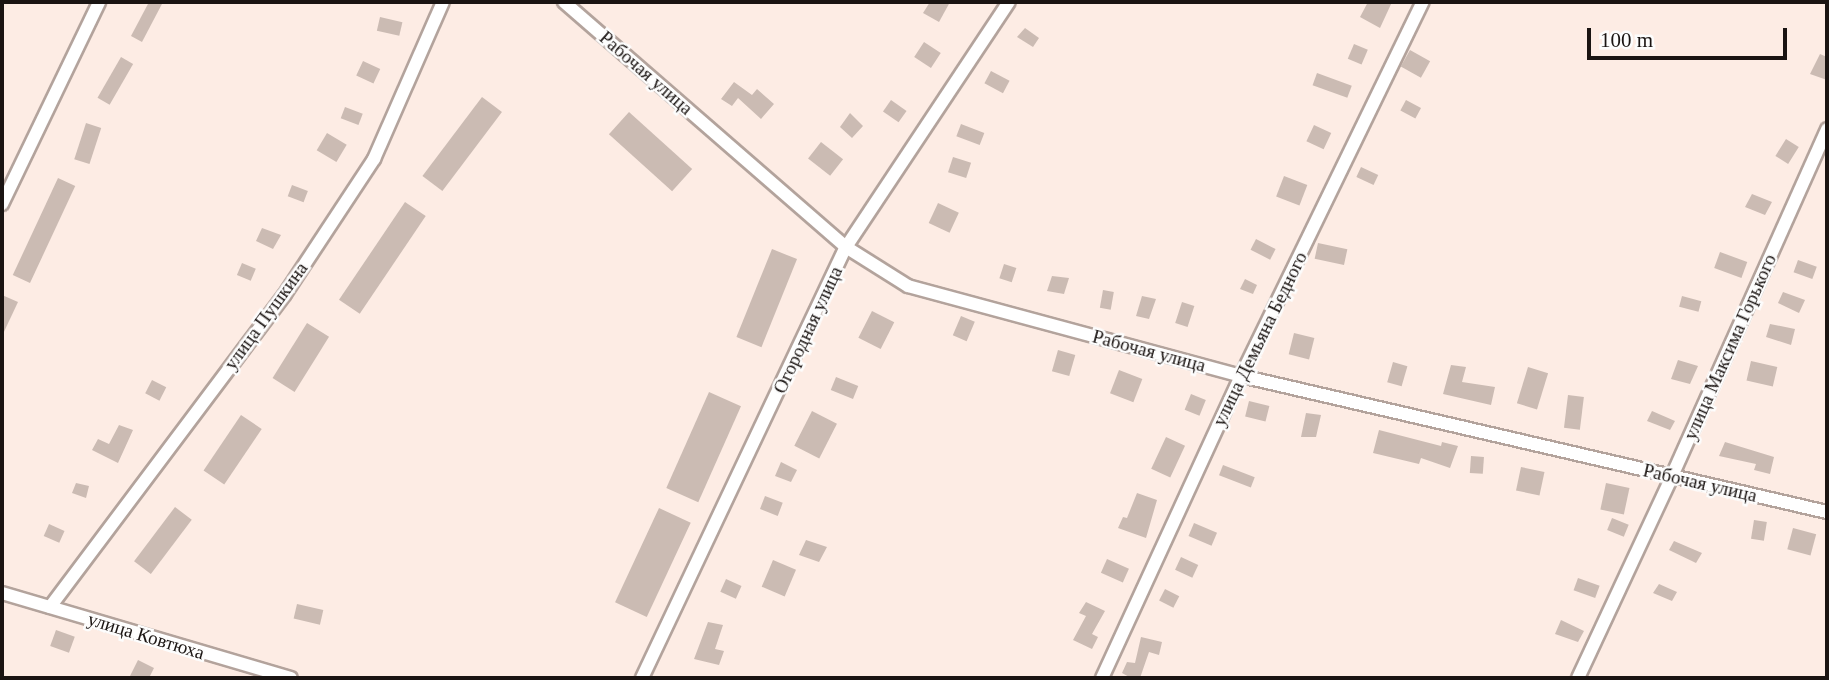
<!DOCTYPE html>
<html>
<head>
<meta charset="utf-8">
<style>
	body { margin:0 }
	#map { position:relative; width:1829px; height:680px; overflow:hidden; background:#fdece4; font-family:"Times New Roman",serif }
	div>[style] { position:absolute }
	.building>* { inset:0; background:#cbbbb3; transform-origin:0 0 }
	.roads { filter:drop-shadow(2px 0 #b3a39c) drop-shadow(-2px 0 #b3a39c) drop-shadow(0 2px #b3a39c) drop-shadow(0 -2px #b3a39c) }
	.street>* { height:12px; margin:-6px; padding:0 6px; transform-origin:6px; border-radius:6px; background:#fff }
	span { translate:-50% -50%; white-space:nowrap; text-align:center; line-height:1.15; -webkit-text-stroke:5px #fdfdfd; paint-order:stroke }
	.street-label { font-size:19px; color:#1a1412 }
	.frame { position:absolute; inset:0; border:4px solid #1a1412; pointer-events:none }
	.scale { position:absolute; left:1587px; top:28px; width:200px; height:32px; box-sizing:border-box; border:4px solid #1a1412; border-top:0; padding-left:9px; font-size:21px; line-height:24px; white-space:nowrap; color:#1a1412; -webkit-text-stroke:5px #fdfdfd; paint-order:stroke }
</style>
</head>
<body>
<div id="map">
	<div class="building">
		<div style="clip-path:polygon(149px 2px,163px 2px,142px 42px,131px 36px)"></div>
		<div style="clip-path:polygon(930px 2px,950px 2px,939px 22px,923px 13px)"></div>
		<div style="clip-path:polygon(1368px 2px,1392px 2px,1380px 28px,1360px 17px)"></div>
		<div style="left:380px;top:17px;width:23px;height:14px;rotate:13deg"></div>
		<div style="clip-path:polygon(1025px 28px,1039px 38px,1033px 47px,1017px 37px)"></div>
		<div style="left:924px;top:42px;width:20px;height:18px;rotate:33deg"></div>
		<div style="left:1354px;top:44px;width:15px;height:16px;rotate:23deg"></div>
		<div style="left:1410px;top:50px;width:23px;height:19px;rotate:29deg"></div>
		<div style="clip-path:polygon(1820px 54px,1827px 57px,1827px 80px,1810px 74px)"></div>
		<div style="left:121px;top:57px;width:14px;height:47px;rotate:30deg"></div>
		<div style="left:363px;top:61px;width:19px;height:16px;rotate:25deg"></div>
		<div style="left:991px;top:71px;width:21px;height:14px;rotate:28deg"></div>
		<div style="left:1317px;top:73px;width:37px;height:13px;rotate:20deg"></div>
		<div style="clip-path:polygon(734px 82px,752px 95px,757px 89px,774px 104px,761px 119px,738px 98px,732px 106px,721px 99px)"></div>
		<div style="left:482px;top:97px;width:25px;height:99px;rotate:37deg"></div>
		<div style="left:891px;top:100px;width:19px;height:14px;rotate:35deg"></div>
		<div style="left:1406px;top:100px;width:17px;height:12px;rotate:28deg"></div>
		<div style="left:345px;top:107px;width:19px;height:12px;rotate:21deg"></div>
		<div style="left:629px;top:112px;width:85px;height:30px;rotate:42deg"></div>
		<div style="clip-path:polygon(850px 113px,863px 126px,852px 138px,840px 127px)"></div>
		<div style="left:86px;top:123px;width:16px;height:38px;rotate:18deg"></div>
		<div style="left:961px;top:124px;width:25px;height:13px;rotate:21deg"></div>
		<div style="left:1314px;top:125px;width:19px;height:18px;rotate:25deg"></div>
		<div style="left:327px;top:133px;width:23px;height:20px;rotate:31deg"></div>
		<div style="left:1786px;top:139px;width:15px;height:20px;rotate:32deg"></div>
		<div style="left:821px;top:142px;width:28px;height:21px;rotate:38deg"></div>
		<div style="left:953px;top:157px;width:19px;height:16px;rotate:18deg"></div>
		<div style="left:1361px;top:167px;width:19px;height:11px;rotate:25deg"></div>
		<div style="left:1284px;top:176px;width:25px;height:22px;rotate:21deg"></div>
		<div style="left:58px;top:178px;width:19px;height:107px;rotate:25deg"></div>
		<div style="left:292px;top:185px;width:17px;height:12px;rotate:21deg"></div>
		<div style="clip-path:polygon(1752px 194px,1772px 202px,1765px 215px,1745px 207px)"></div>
		<div style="left:405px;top:202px;width:25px;height:118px;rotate:34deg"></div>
		<div style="left:938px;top:203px;width:23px;height:22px;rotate:25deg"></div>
		<div style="clip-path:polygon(262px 228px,281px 235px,273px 249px,256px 241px)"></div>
		<div style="left:1256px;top:239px;width:22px;height:12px;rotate:27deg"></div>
		<div style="left:1318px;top:243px;width:30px;height:16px;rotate:12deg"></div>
		<div style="left:772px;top:249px;width:27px;height:95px;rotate:22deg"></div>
		<div style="left:1720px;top:252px;width:29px;height:17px;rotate:20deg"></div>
		<div style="left:1798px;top:260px;width:20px;height:13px;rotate:20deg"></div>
		<div style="left:242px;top:263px;width:15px;height:13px;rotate:23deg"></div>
		<div style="left:1004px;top:264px;width:13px;height:15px;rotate:18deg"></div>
		<div style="clip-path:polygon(1052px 276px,1069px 278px,1064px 294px,1047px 291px)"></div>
		<div style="clip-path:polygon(1245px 279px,1257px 285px,1253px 294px,1240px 289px)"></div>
		<div style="left:1103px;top:290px;width:11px;height:18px;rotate:10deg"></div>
		<div style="clip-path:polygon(1783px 292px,1805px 300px,1799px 313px,1778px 303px)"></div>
		<div style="clip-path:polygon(2px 295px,18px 302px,2px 336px)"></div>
		<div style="clip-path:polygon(1142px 296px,1156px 299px,1149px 319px,1136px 316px)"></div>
		<div style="left:1682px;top:296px;width:20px;height:11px;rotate:15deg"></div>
		<div style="left:1182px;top:302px;width:13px;height:22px;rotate:18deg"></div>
		<div style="left:872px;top:311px;width:25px;height:30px;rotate:27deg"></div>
		<div style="left:961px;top:316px;width:15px;height:21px;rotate:23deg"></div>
		<div style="left:307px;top:323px;width:26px;height:65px;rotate:32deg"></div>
		<div style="clip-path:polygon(1770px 324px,1795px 329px,1791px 345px,1766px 337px)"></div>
		<div style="left:1294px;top:333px;width:21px;height:22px;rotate:14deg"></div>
		<div style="left:1058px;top:350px;width:18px;height:22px;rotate:16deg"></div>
		<div style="clip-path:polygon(1678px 360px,1698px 366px,1690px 384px,1671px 379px)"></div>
		<div style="left:1751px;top:361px;width:27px;height:20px;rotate:13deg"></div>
		<div style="left:1393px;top:362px;width:15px;height:21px;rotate:16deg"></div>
		<div style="clip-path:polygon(1451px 365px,1466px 367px,1462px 382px,1495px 387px,1491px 405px,1443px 394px)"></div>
		<div style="left:1528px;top:367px;width:21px;height:38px;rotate:17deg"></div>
		<div style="left:1119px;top:370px;width:25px;height:25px;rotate:21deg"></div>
		<div style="left:836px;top:377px;width:24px;height:14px;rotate:22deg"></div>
		<div style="left:152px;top:380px;width:16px;height:15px;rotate:27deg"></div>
		<div style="left:709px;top:392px;width:35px;height:105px;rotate:24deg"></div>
		<div style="left:1191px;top:394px;width:16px;height:17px;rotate:22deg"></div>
		<div style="left:1568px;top:395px;width:16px;height:33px;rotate:7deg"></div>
		<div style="left:1249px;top:401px;width:21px;height:16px;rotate:14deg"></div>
		<div style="left:812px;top:411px;width:28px;height:39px;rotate:27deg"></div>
		<div style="clip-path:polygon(1652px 411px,1675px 421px,1670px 430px,1647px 421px)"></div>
		<div style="clip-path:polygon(1306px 413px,1321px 415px,1316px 437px,1301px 437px)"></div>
		<div style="left:241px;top:415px;width:25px;height:67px;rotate:34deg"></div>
		<div style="clip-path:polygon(119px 425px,133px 430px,118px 463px,92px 450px,98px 439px,109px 444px)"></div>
		<div style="clip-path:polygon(1379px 430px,1441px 446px,1442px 442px,1458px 446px,1450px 468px,1421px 458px,1419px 464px,1373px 453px)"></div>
		<div style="left:1166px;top:437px;width:21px;height:35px;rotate:25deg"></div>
		<div style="clip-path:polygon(1725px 442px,1774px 457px,1770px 474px,1754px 470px,1756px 464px,1719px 456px)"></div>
		<div style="left:1471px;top:456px;width:13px;height:17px;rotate:4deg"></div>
		<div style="clip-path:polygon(781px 462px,797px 470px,791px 482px,775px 476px)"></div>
		<div style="left:1223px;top:465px;width:34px;height:11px;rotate:21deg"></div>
		<div style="left:1521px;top:467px;width:24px;height:24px;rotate:12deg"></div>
		<div style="clip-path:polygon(76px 483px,89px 486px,86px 498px,72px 493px)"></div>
		<div style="left:1606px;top:483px;width:24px;height:27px;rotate:12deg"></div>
		<div style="clip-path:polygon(1137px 493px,1157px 500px,1146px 538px,1118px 528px,1123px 517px,1127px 518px)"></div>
		<div style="left:765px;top:496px;width:19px;height:14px;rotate:21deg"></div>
		<div style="left:175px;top:507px;width:21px;height:68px;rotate:37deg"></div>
		<div style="left:659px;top:508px;width:35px;height:104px;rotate:25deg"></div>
		<div style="left:1612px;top:518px;width:18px;height:13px;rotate:22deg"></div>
		<div style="left:1754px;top:520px;width:13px;height:19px;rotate:9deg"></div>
		<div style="left:1194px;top:523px;width:25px;height:14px;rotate:23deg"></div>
		<div style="left:49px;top:524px;width:17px;height:13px;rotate:24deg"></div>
		<div style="left:1793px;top:528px;width:24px;height:22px;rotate:15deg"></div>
		<div style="clip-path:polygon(806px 540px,827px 547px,819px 562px,799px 555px)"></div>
		<div style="clip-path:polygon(1674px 541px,1702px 553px,1696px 563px,1669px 550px)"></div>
		<div style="left:1181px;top:557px;width:19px;height:14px;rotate:25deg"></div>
		<div style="left:1107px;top:559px;width:24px;height:15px;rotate:24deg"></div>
		<div style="left:773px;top:560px;width:25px;height:29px;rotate:23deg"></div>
		<div style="left:1578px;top:578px;width:23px;height:13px;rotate:20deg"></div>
		<div style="left:726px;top:579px;width:17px;height:14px;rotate:24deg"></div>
		<div style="clip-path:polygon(1659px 584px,1677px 592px,1672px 601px,1653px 593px)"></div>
		<div style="left:1165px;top:589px;width:16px;height:13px;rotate:27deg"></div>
		<div style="clip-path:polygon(1086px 602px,1105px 611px,1092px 634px,1098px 637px,1092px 649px,1073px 640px,1086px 616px,1079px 613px)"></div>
		<div style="left:297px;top:604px;width:27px;height:15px;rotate:13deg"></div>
		<div style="clip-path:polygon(1561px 620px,1584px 631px,1578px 642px,1555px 634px)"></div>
		<div style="clip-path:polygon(708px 622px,723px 625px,715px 649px,724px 651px,719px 665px,694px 659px)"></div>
		<div style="left:56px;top:630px;width:20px;height:17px;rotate:20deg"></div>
		<div style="clip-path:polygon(1141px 637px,1162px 642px,1159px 655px,1149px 652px,1140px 678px,1131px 678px,1122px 673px,1127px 662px,1135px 663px)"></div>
		<div style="clip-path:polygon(138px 660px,154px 668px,149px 678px,129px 678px)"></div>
	</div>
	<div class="roads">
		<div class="street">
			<div style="left:564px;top:2px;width:374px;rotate:41deg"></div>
			<div style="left:846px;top:247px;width:73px;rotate:32.2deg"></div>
			<div style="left:908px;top:286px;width:345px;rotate:15.1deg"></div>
			<div style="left:1241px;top:376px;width:602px;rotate:13.07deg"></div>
			<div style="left:2px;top:204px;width:224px;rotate:-64.3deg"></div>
			<div style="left:2px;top:593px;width:301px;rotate:16.4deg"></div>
			<div style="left:50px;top:607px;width:391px;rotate:-53.1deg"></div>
			<div style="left:285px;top:294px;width:162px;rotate:-56.6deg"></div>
			<div style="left:374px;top:159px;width:171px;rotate:-66.3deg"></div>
			<div style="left:642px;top:678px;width:477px;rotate:-64.7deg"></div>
			<div style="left:846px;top:247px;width:294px;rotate:-56.4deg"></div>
			<div style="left:1102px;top:678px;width:332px;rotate:-65.3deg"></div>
			<div style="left:1241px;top:376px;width:416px;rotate:-64.1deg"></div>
			<div style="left:1578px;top:678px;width:223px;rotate:-65deg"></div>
			<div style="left:1672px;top:476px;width:380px;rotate:-65.9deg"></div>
		</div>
	</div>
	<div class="street-label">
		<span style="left:646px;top:73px;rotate:41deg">Рабочая улица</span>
		<span style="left:266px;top:316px;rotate:-54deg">улица Пушкина</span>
		<span style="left:808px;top:330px;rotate:-65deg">Огородная улица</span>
		<span style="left:1260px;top:339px;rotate:-64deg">улица Демьяна Бедного</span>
		<span style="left:1730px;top:347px;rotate:-66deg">улица Максима Горького</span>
		<span style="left:1149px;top:351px;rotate:15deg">Рабочая улица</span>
		<span style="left:1700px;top:483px;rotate:13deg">Рабочая улица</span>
		<span style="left:146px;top:636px;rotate:17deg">улица Ковтюха</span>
	</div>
	<div class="frame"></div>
	<div class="scale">100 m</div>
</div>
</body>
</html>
